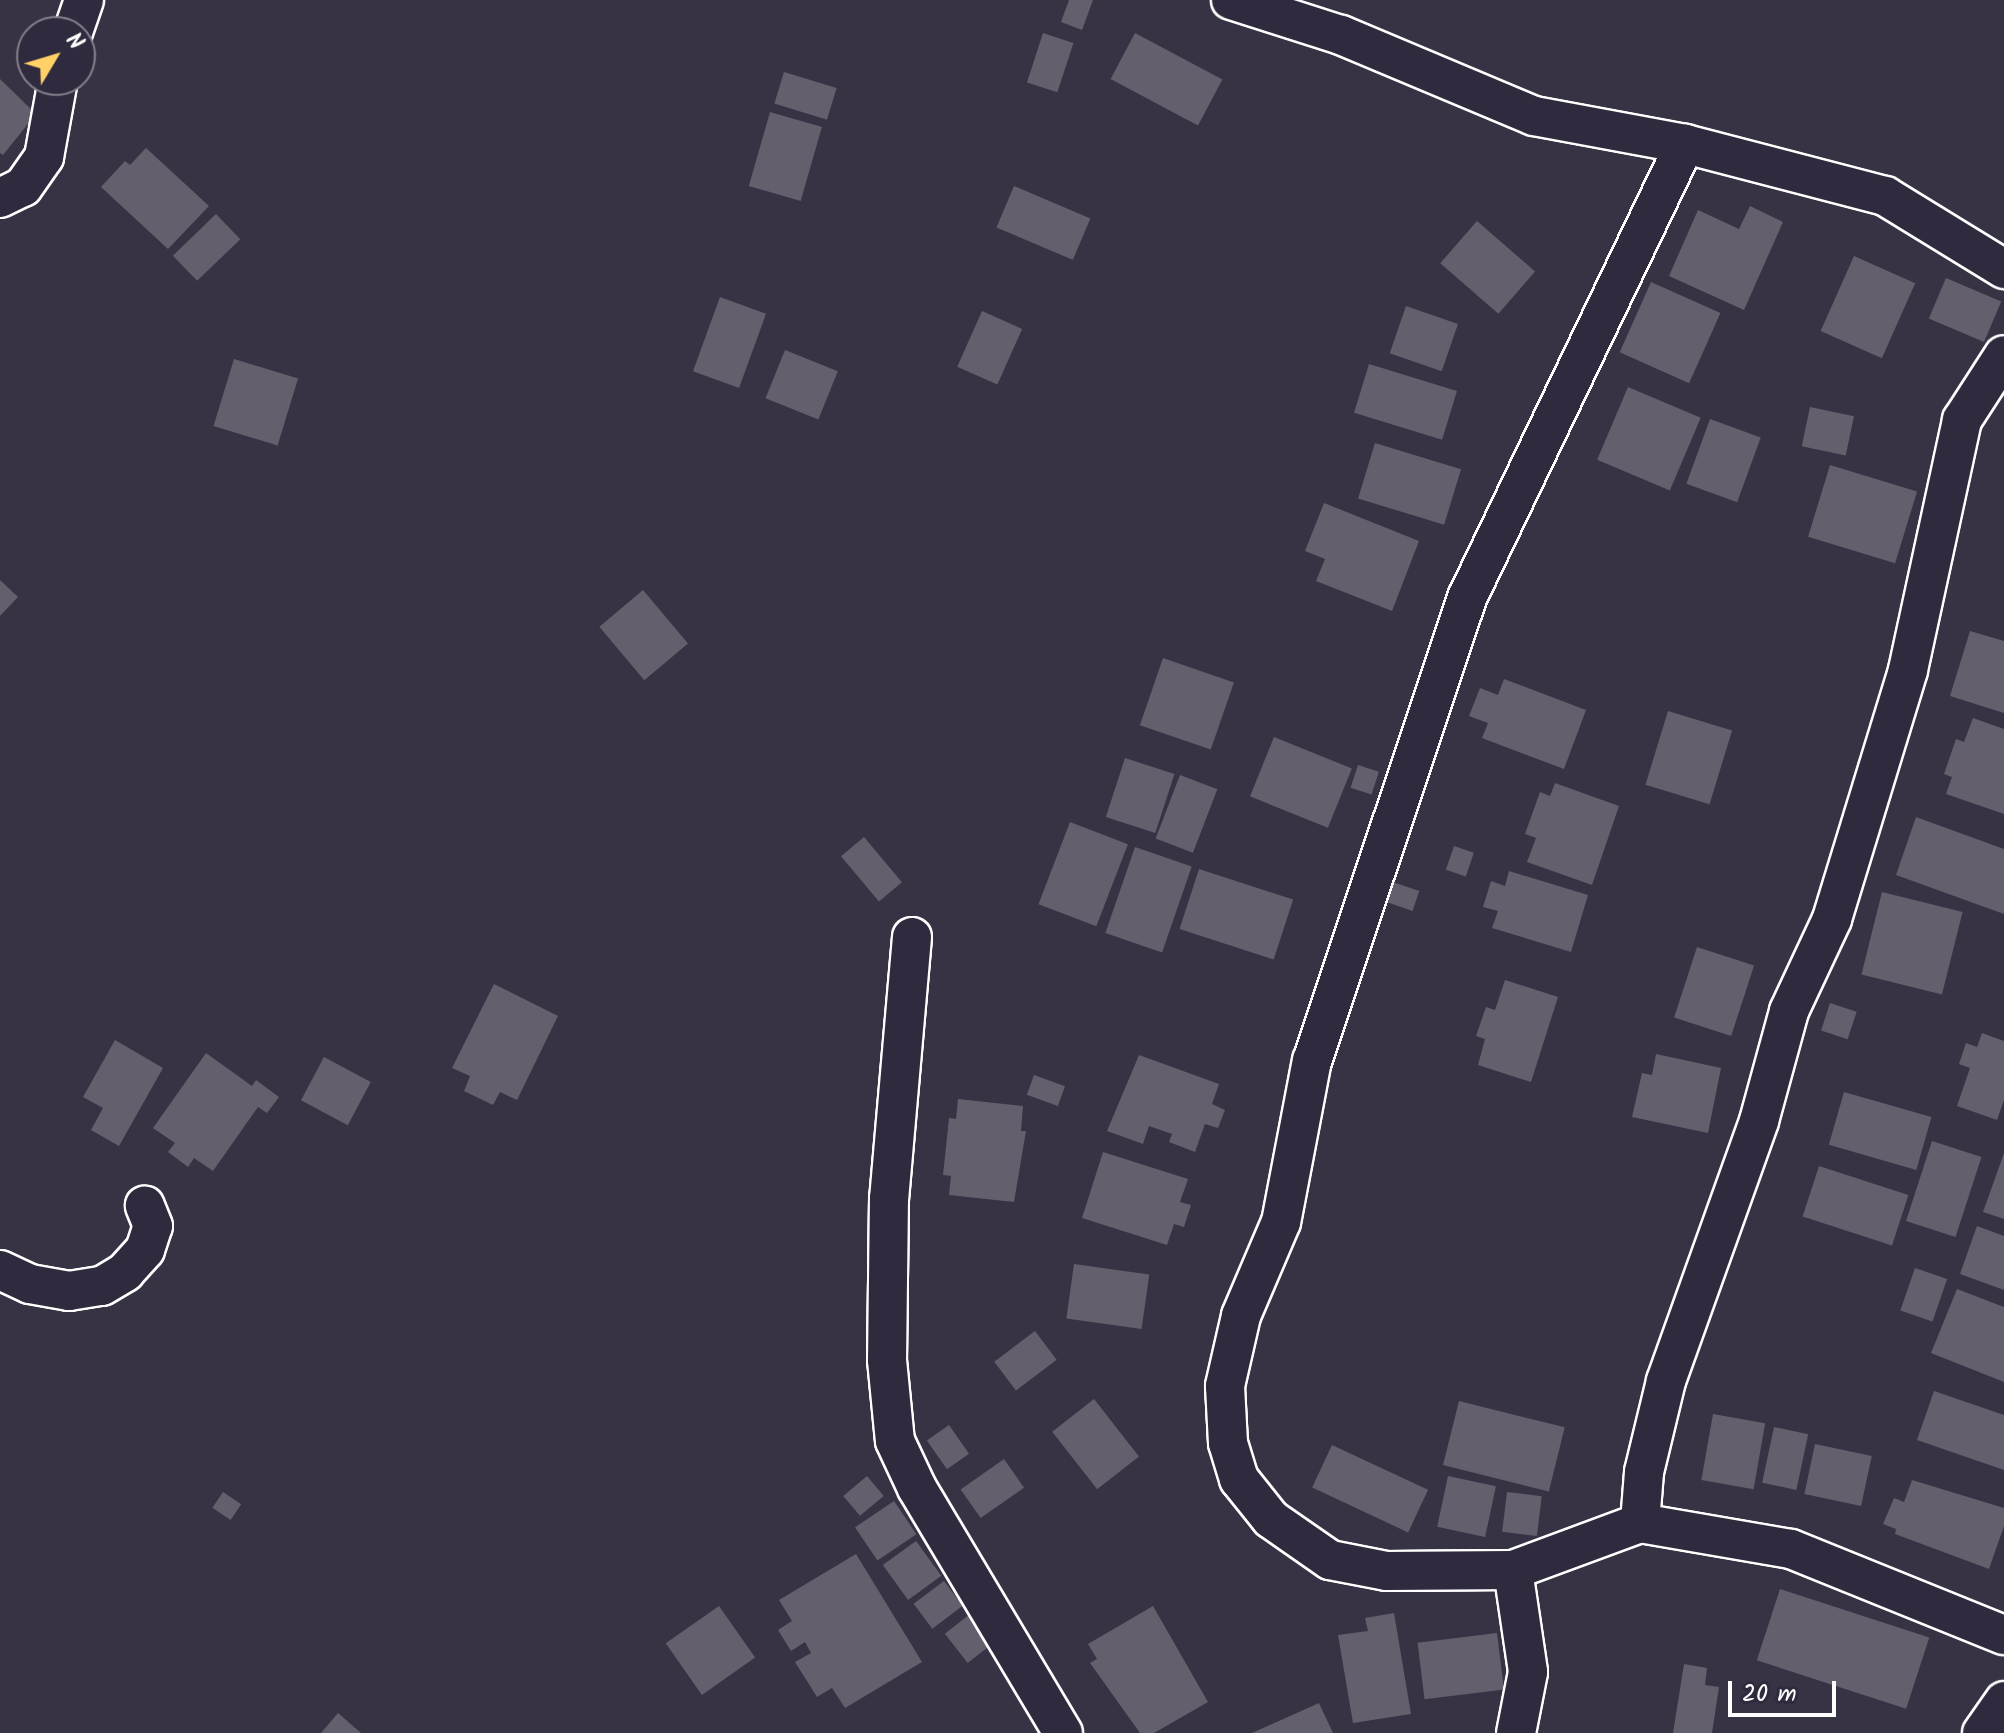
<!DOCTYPE html>
<html>
<head>
<meta charset="utf-8">
<style>
	body { margin:0 }
	#map { position:relative; width:2004px; height:1733px; overflow:hidden; background:#373345; font-family:Kalam,sans-serif }
	div>[style] { position:absolute }
	.building>* { inset:0; background:#635f6d; transform-origin:0 0 }
	.roads { filter:drop-shadow(2px 0 #fff) drop-shadow(-2px 0 #fff) drop-shadow(0 2px #fff) drop-shadow(0 -2px #fff) }
	.minor>* { height:38px; margin:-19px; padding:0 19px; transform-origin:19px; border-radius:19px; background:#2f2a3d }
	span { translate:-50% -50%; white-space:nowrap; text-align:center; line-height:1.15; -webkit-text-stroke:6px #2f2a3d; paint-order:stroke }
	.north { position:absolute; left:16px; top:16px; width:80px; height:80px; box-sizing:border-box; background:#2f2a3d; border:2px solid #827f8b; border-radius:50%; rotate:52deg; font-size:22px; font-weight:700; line-height:32px; text-align:center; color:#fff }
	.north::after { content:''; display:block; margin:auto; width:28px; height:36px; background:#ffd166; clip-path:polygon(50% 0,100% 100%,50% 72%,0 100%) }
	.scale { position:absolute; left:1728px; top:1681px; width:108px; height:36px; box-sizing:border-box; border:4px solid #fff; border-top:0; padding-left:10px; font-size:24px; line-height:28px; white-space:nowrap; color:#fff; -webkit-text-stroke:6px #2f2a3d; paint-order:stroke }
</style>
</head>
<body>
<div id="map">
	<div class="building">
		<div style="clip-path:polygon(1069px 0,1093px 0,1082px 30px,1061px 22px)"></div>
		<div style="left:1043px;top:33px;width:32px;height:52px;rotate:18deg"></div>
		<div style="left:1135px;top:33px;width:99px;height:52px;rotate:28deg"></div>
		<div style="left:784px;top:72px;width:55px;height:33px;rotate:17deg"></div>
		<div style="clip-path:polygon(0 79px,36px 114px,3px 155px,0 153px)"></div>
		<div style="left:770px;top:112px;width:54px;height:77px;rotate:16deg"></div>
		<div style="clip-path:polygon(146px 148px,209px 206px,168px 249px,101px 187px,125px 161px,130px 165px)"></div>
		<div style="left:1014px;top:186px;width:83px;height:45px;rotate:23deg"></div>
		<div style="clip-path:polygon(1750px 206px,1783px 222px,1744px 310px,1669px 276px,1698px 210px,1739px 229px)"></div>
		<div style="left:216px;top:214px;width:35px;height:60px;rotate:46deg"></div>
		<div style="left:1477px;top:221px;width:77px;height:56px;rotate:41deg"></div>
		<div style="left:1854px;top:256px;width:67px;height:82px;rotate:24deg"></div>
		<div style="left:1946px;top:278px;width:60px;height:44px;rotate:23deg"></div>
		<div style="left:1651px;top:282px;width:76px;height:77px;rotate:24deg"></div>
		<div style="left:720px;top:297px;width:49px;height:79px;rotate:20deg"></div>
		<div style="left:1406px;top:306px;width:55px;height:50px;rotate:19deg"></div>
		<div style="left:982px;top:311px;width:44px;height:61px;rotate:24deg"></div>
		<div style="left:785px;top:350px;width:57px;height:52px;rotate:22deg"></div>
		<div style="left:234px;top:359px;width:67px;height:70px;rotate:17deg"></div>
		<div style="left:1369px;top:364px;width:92px;height:51px;rotate:17deg"></div>
		<div style="left:1628px;top:387px;width:79px;height:79px;rotate:23deg"></div>
		<div style="left:1810px;top:407px;width:45px;height:40px;rotate:12deg"></div>
		<div style="left:1710px;top:419px;width:54px;height:69px;rotate:20deg"></div>
		<div style="left:1375px;top:443px;width:90px;height:58px;rotate:17deg"></div>
		<div style="left:1830px;top:465px;width:91px;height:75px;rotate:17deg"></div>
		<div style="clip-path:polygon(1324px 503px,1419px 541px,1392px 611px,1316px 581px,1325px 559px,1305px 551px)"></div>
		<div style="clip-path:polygon(0 580px,18px 597px,0 616px)"></div>
		<div style="left:643px;top:590px;width:70px;height:57px;rotate:50deg"></div>
		<div style="clip-path:polygon(1970px 631px,2004px 641px,2004px 713px,1950px 696px)"></div>
		<div style="left:1163px;top:658px;width:75px;height:71px;rotate:19deg"></div>
		<div style="clip-path:polygon(1504px 679px,1586px 710px,1564px 769px,1482px 738px,1488px 723px,1469px 716px,1480px 688px,1498px 695px)"></div>
		<div style="left:1668px;top:711px;width:67px;height:77px;rotate:17deg"></div>
		<div style="clip-path:polygon(1973px 718px,2004px 729px,2004px 814px,1946px 794px,1952px 777px,1944px 774px,1956px 739px,1964px 742px)"></div>
		<div style="left:1274px;top:737px;width:84px;height:64px;rotate:22deg"></div>
		<div style="left:1125px;top:758px;width:52px;height:62px;rotate:18deg"></div>
		<div style="left:1358px;top:765px;width:22px;height:24px;rotate:18deg"></div>
		<div style="left:1180px;top:775px;width:40px;height:68px;rotate:21deg"></div>
		<div style="clip-path:polygon(1555px 783px,1619px 806px,1592px 885px,1527px 862px,1536px 838px,1525px 834px,1540px 792px,1550px 796px)"></div>
		<div style="clip-path:polygon(1916px 817px,2004px 849px,2004px 914px,1896px 875px)"></div>
		<div style="left:1070px;top:822px;width:62px;height:88px;rotate:21deg"></div>
		<div style="left:864px;top:837px;width:59px;height:30px;rotate:50deg"></div>
		<div style="left:1454px;top:846px;width:21px;height:25px;rotate:19deg"></div>
		<div style="left:1135px;top:847px;width:60px;height:91px;rotate:19deg"></div>
		<div style="left:1199px;top:869px;width:99px;height:63px;rotate:18deg"></div>
		<div style="clip-path:polygon(1509px 871px,1588px 895px,1571px 952px,1492px 928px,1498px 911px,1483px 907px,1491px 881px,1505px 886px)"></div>
		<div style="left:1390px;top:881px;width:31px;height:21px;rotate:19deg"></div>
		<div style="left:1882px;top:892px;width:83px;height:85px;rotate:14deg"></div>
		<div style="left:1697px;top:947px;width:60px;height:74px;rotate:18deg"></div>
		<div style="clip-path:polygon(1505px 980px,1558px 997px,1531px 1082px,1478px 1065px,1485px 1039px,1476px 1036px,1486px 1007px,1495px 1010px)"></div>
		<div style="clip-path:polygon(494px 984px,558px 1016px,517px 1100px,500px 1092px,493px 1105px,464px 1091px,470px 1076px,452px 1068px)"></div>
		<div style="left:1830px;top:1003px;width:28px;height:29px;rotate:18deg"></div>
		<div style="clip-path:polygon(1982px 1033px,2004px 1041px,2004px 1100px,1997px 1120px,1957px 1106px,1970px 1068px,1959px 1064px,1966px 1043px,1977px 1047px)"></div>
		<div style="clip-path:polygon(115px 1040px,163px 1068px,119px 1146px,91px 1130px,103px 1108px,83px 1097px)"></div>
		<div style="clip-path:polygon(206px 1053px,252px 1086px,256px 1080px,279px 1097px,267px 1113px,258px 1107px,213px 1171px,194px 1158px,188px 1167px,168px 1152px,175px 1143px,153px 1128px)"></div>
		<div style="clip-path:polygon(1656px 1054px,1721px 1068px,1708px 1133px,1632px 1117px,1642px 1073px,1652px 1075px)"></div>
		<div style="clip-path:polygon(1139px 1055px,1219px 1084px,1212px 1104px,1225px 1110px,1218px 1128px,1205px 1124px,1195px 1152px,1169px 1142px,1172px 1134px,1149px 1126px,1143px 1144px,1107px 1131px)"></div>
		<div style="left:324px;top:1057px;width:53px;height:49px;rotate:28deg"></div>
		<div style="left:1034px;top:1075px;width:33px;height:21px;rotate:20deg"></div>
		<div style="left:1844px;top:1092px;width:91px;height:55px;rotate:16deg"></div>
		<div style="clip-path:polygon(958px 1099px,1023px 1106px,1021px 1131px,1026px 1131px,1014px 1202px,949px 1195px,951px 1176px,943px 1175px,949px 1118px,956px 1119px)"></div>
		<div style="left:1932px;top:1141px;width:52px;height:84px;rotate:18deg"></div>
		<div style="clip-path:polygon(1103px 1152px,1188px 1179px,1180px 1202px,1191px 1205px,1184px 1227px,1174px 1224px,1167px 1245px,1082px 1218px)"></div>
		<div style="clip-path:polygon(2004px 1153px,2004px 1219px,1983px 1212px)"></div>
		<div style="left:1819px;top:1166px;width:94px;height:53px;rotate:18deg"></div>
		<div style="clip-path:polygon(1977px 1226px,2004px 1236px,2004px 1290px,1960px 1274px)"></div>
		<div style="left:1074px;top:1264px;width:76px;height:55px;rotate:8deg"></div>
		<div style="left:1915px;top:1268px;width:34px;height:45px;rotate:19deg"></div>
		<div style="clip-path:polygon(1957px 1289px,2004px 1307px,2004px 1382px,1931px 1353px)"></div>
		<div style="left:1035px;top:1331px;width:36px;height:51px;rotate:53deg"></div>
		<div style="clip-path:polygon(1934px 1391px,2004px 1415px,2004px 1470px,1917px 1440px)"></div>
		<div style="left:1094px;top:1399px;width:73px;height:53px;rotate:52deg"></div>
		<div style="left:1459px;top:1401px;width:109px;height:66px;rotate:14deg"></div>
		<div style="left:1713px;top:1414px;width:53px;height:67px;rotate:10deg"></div>
		<div style="left:949px;top:1425px;width:35px;height:27px;rotate:55deg"></div>
		<div style="left:1774px;top:1427px;width:35px;height:57px;rotate:12deg"></div>
		<div style="left:1815px;top:1444px;width:58px;height:51px;rotate:12deg"></div>
		<div style="left:1332px;top:1445px;width:106px;height:47px;rotate:25deg"></div>
		<div style="left:1004px;top:1459px;width:35px;height:53px;rotate:55deg"></div>
		<div style="left:867px;top:1476px;width:26px;height:31px;rotate:50deg"></div>
		<div style="left:1448px;top:1476px;width:49px;height:52px;rotate:12deg"></div>
		<div style="clip-path:polygon(1912px 1480px,2004px 1508px,2004px 1526px,1989px 1569px,1895px 1534px,1896px 1529px,1883px 1524px,1894px 1498px,1904px 1502px)"></div>
		<div style="left:223px;top:1492px;width:22px;height:19px;rotate:34deg"></div>
		<div style="left:1507px;top:1492px;width:35px;height:40px;rotate:7deg"></div>
		<div style="left:894px;top:1501px;width:40px;height:47px;rotate:56deg"></div>
		<div style="left:916px;top:1541px;width:43px;height:41px;rotate:54deg"></div>
		<div style="clip-path:polygon(856px 1554px,922px 1662px,845px 1708px,832px 1688px,817px 1697px,795px 1662px,811px 1653px,805px 1642px,791px 1651px,778px 1630px,792px 1621px,779px 1600px)"></div>
		<div style="left:944px;top:1581px;width:31px;height:38px;rotate:53deg"></div>
		<div style="left:1780px;top:1589px;width:157px;height:75px;rotate:18deg"></div>
		<div style="left:719px;top:1606px;width:63px;height:65px;rotate:55deg"></div>
		<div style="clip-path:polygon(1153px 1606px,1208px 1702px,1154px 1733px,1140px 1733px,1090px 1663px,1097px 1659px,1088px 1644px)"></div>
		<div style="left:974px;top:1611px;width:37px;height:37px;rotate:52deg"></div>
		<div style="clip-path:polygon(1394px 1613px,1411px 1714px,1353px 1723px,1338px 1635px,1368px 1631px,1365px 1618px)"></div>
		<div style="left:1497px;top:1633px;width:57px;height:80px;rotate:83deg"></div>
		<div style="clip-path:polygon(1684px 1664px,1707px 1668px,1705px 1685px,1719px 1687px,1712px 1733px,1673px 1733px)"></div>
		<div style="clip-path:polygon(1319px 1703px,1333px 1733px,1252px 1733px)"></div>
		<div style="clip-path:polygon(338px 1713px,361px 1733px,321px 1733px)"></div>
	</div>
	<div class="roads">
		<div class="minor">
			<div style="left:1231px;top:0;width:115px;rotate:17.7deg"></div>
			<div style="left:1341px;top:35px;width:209px;rotate:22.8deg"></div>
			<div style="left:1534px;top:116px;width:154px;rotate:10.5deg"></div>
			<div style="left:1685px;top:144px;width:207px;rotate:14.6deg"></div>
			<div style="left:1885px;top:196px;width:140px;rotate:31.5deg"></div>
			<div style="left:73px;top:32px;width:34px;rotate:-71deg"></div>
			<div style="left:1685px;top:144px;width:504px;rotate:115.65deg"></div>
			<div style="left:1467px;top:598px;width:487px;rotate:108.5deg"></div>
			<div style="left:1312px;top:1060px;width:165px;rotate:100.8deg"></div>
			<div style="left:1281px;top:1222px;width:102px;rotate:113.1deg"></div>
			<div style="left:1241px;top:1316px;width:72px;rotate:102.9deg"></div>
			<div style="left:1225px;top:1386px;width:57px;rotate:87deg"></div>
			<div style="left:1228px;top:1443px;width:38px;rotate:73deg"></div>
			<div style="left:1239px;top:1479px;width:51px;rotate:51.3deg"></div>
			<div style="left:1271px;top:1519px;width:72px;rotate:34.8deg"></div>
			<div style="left:1330px;top:1560px;width:57px;rotate:11.1deg"></div>
			<div style="left:1386px;top:1571px;width:127px;rotate:-0.5deg"></div>
			<div style="left:1513px;top:1570px;width:135px;rotate:-20.3deg"></div>
			<div style="left:1640px;top:1523px;width:153px;rotate:9.8deg"></div>
			<div style="left:1791px;top:1549px;width:230px;rotate:22deg"></div>
			<div style="left:0;top:198px;width:25px;rotate:-26deg"></div>
			<div style="left:23px;top:187px;width:37px;rotate:-55deg"></div>
			<div style="left:44px;top:157px;width:78px;rotate:-79.7deg"></div>
			<div style="left:912px;top:937px;width:262px;rotate:95deg"></div>
			<div style="left:889px;top:1198px;width:162px;rotate:90.7deg"></div>
			<div style="left:887px;top:1360px;width:81px;rotate:84.4deg"></div>
			<div style="left:895px;top:1441px;width:52px;rotate:64.9deg"></div>
			<div style="left:917px;top:1488px;width:285px;rotate:59.2deg"></div>
			<div style="left:0;top:1270px;width:33px;rotate:25deg"></div>
			<div style="left:30px;top:1284px;width:40px;rotate:10deg"></div>
			<div style="left:69px;top:1291px;width:33px;rotate:-9deg"></div>
			<div style="left:102px;top:1286px;width:27px;rotate:-31deg"></div>
			<div style="left:125px;top:1272px;width:30px;rotate:-48deg"></div>
			<div style="left:145px;top:1250px;width:25px;rotate:-72deg"></div>
			<div style="left:153px;top:1226px;width:22px;rotate:-112deg"></div>
			<div style="left:1640px;top:1523px;width:51px;rotate:-85.5deg"></div>
			<div style="left:1644px;top:1472px;width:94px;rotate:-76.4deg"></div>
			<div style="left:1666px;top:1381px;width:276px;rotate:-70.3deg"></div>
			<div style="left:1759px;top:1121px;width:114px;rotate:-74.7deg"></div>
			<div style="left:1789px;top:1011px;width:102px;rotate:-64.9deg"></div>
			<div style="left:1832px;top:919px;width:260px;rotate:-73deg"></div>
			<div style="left:1908px;top:670px;width:256px;rotate:-77.8deg"></div>
			<div style="left:1962px;top:420px;width:77px;rotate:-57.1deg"></div>
			<div style="left:1513px;top:1570px;width:103px;rotate:81.6deg"></div>
			<div style="left:1528px;top:1672px;width:62px;rotate:101.1deg"></div>
			<div style="left:1982px;top:1733px;width:39px;rotate:-55deg"></div>
		</div>
	</div>
	<div class="north">N</div>
	<div class="scale">20 m</div>
</div>
</body>
</html>
